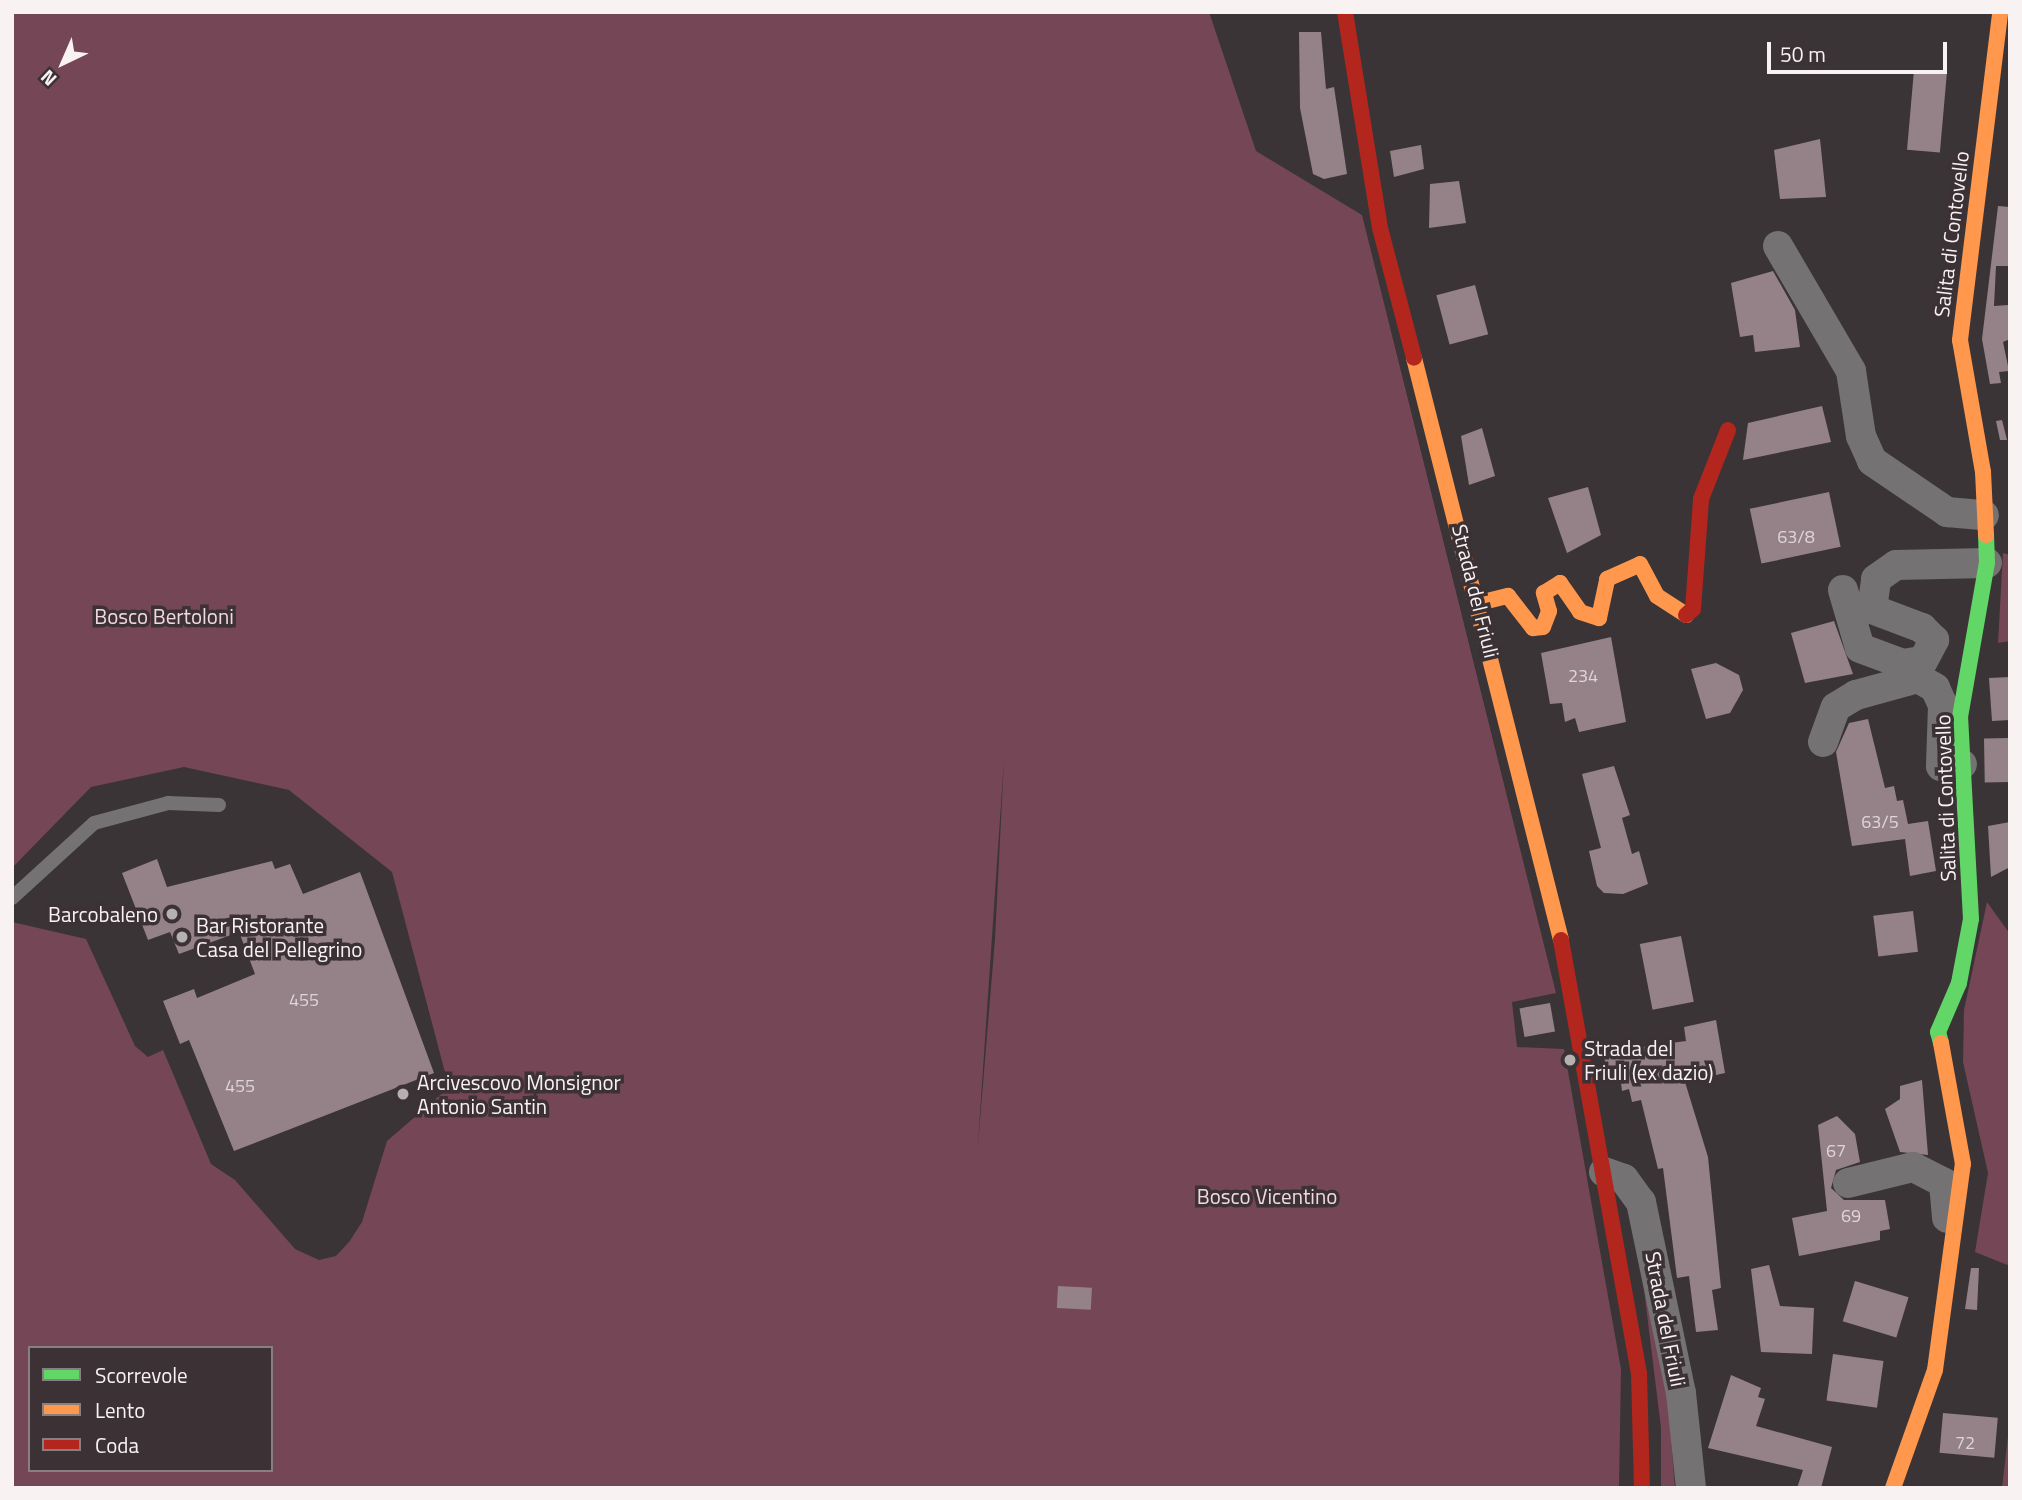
<!DOCTYPE html>
<html>
<head>
<meta charset="utf-8">
<style>
	body { margin:0 }
	#map { position:relative; width:2022px; height:1500px; overflow:hidden; background:#3a3436; font-family:"Titillium Web",sans-serif }
	div>[style] { position:absolute }
	.green>* { inset:0; background:#744656 }
	.building>* { inset:0; background:#948288; transform-origin:0 0 }
	.lane>* { height:14px; margin:-7px; padding:0 7px; transform-origin:7px; border-radius:7px; background:#747272 }
	.street>* { height:30px; margin:-15px; padding:0 15px; transform-origin:15px; border-radius:15px; background:#747272 }
	.fast>* { height:16px; margin:-8px; padding:0 8px; transform-origin:8px; border-radius:8px; background:#63d668 }
	.slow>* { height:16px; margin:-8px; padding:0 8px; transform-origin:8px; border-radius:8px; background:#ff974d }
	.jam>* { height:16px; margin:-8px; padding:0 8px; transform-origin:8px; border-radius:8px; background:#b3261e }
	.dots>* { width:19px; height:19px; translate:-50% -50%; box-sizing:border-box; border:4px solid #3c3235; border-radius:50% }
	span { translate:-50% -50%; white-space:nowrap; text-align:center; line-height:1.15; -webkit-text-stroke:7px #3c3235; paint-order:stroke }
	.number-label { font-size:18px; color:#dfd6d8 }
	.number-label span { -webkit-text-stroke-width:0 }
	.street-label { font-size:21px; color:#f8f2f3 }
	.park-label { font-size:21px; color:#f2d8e0 }
	.poi-label { font-size:21px; color:#f8f2f3 }
	.right { translate:-100% -50%; text-align:right }
	.left { translate:0 -50%; text-align:left }
	.frame { position:absolute; inset:0; border:14px solid #f8f2f3; pointer-events:none }
	.legend { position:absolute; left:28px; top:1346px; width:245px; height:126px; box-sizing:border-box; background:#3c3235; border:2px solid #877f81; margin:0; padding:9px 12px; list-style:none; font-size:21px; color:#f8f2f3 }
	.legend li { display:flex; align-items:center; gap:14px; height:35px }
	.legend b { width:35px; border:2px solid #877f81 }
	.north { position:absolute; left:28px; top:28px; width:70px; height:70px; -webkit-text-stroke:5px #3c3235; paint-order:stroke; rotate:224deg; font-size:19px; font-weight:700; line-height:28px; text-align:center; color:#f8f2f3 }
	.north::after { content:''; display:block; margin:auto; width:24px; height:32px; background:#f8f2f3; clip-path:polygon(50% 0,100% 100%,50% 72%,0 100%) }
	.scale { position:absolute; left:1767px; top:42px; width:180px; height:32px; box-sizing:border-box; border:4px solid #f8f2f3; border-top:0; padding-left:9px; font-size:21px; line-height:24px; white-space:nowrap; color:#f8f2f3; -webkit-text-stroke:5px #3c3235; paint-order:stroke }
</style>
</head>
<body>
<div id="map">
	<div class="green">
		<div style="clip-path:polygon(evenodd,12px 12px,1209px 12px,1256px 151px,1362px 215px,1556px 993px,1512px 1002px,1517px 1047px,1564px 1049px,1621px 1369px,1619px 1488px,12px 1488px,12px 922px,86px 939px,135px 1046px,148px 1057px,163px 1050px,211px 1164px,235px 1180px,295px 1249px,319px 1260px,336px 1256px,349px 1242px,362px 1222px,387px 1141px,445px 1091px,446px 1076px,392px 872px,289px 790px,184px 767px,91px 787px,12px 868px,12px 12px,1004px 760px,995px 939px,978px 1144px,978px 1143px,1004px 760px,12px 12px,30px 1348px,271px 1348px,271px 1470px,30px 1470px,30px 1348px)"></div>
		<div style="clip-path:polygon(2003px 553px,2010px 555px,2010px 641px,1998px 643px)"></div>
		<div style="clip-path:polygon(1987px 902px,2010px 934px,2010px 1266px,1975px 1252px,1988px 1173px,1963px 1062px,1964px 1010px)"></div>
		<div style="clip-path:polygon(1634px 1208px,1668px 1403px,1675px 1488px,1661px 1488px,1661px 1428px)"></div>
		<div style="clip-path:polygon(2010px 1419px,2010px 1488px,2002px 1488px)"></div>
	</div>
	<div class="building">
		<div style="clip-path:polygon(1299px 32px,1321px 32px,1326px 89px,1334px 87px,1347px 174px,1324px 179px,1313px 174px,1300px 108px)"></div>
		<div style="left:1914px;top:70px;width:33px;height:80px;rotate:5deg"></div>
		<div style="clip-path:polygon(1820px 139px,1826px 197px,1780px 199px,1774px 150px)"></div>
		<div style="clip-path:polygon(1421px 145px,1424px 169px,1394px 177px,1390px 151px)"></div>
		<div style="clip-path:polygon(1459px 181px,1466px 223px,1429px 228px,1430px 184px)"></div>
		<div style="clip-path:polygon(1998px 206px,2010px 207px,2009px 266px,1996px 266px,1994px 306px,2008px 305px,2010px 339px,2003px 342px,2009px 371px,1999px 372px,2001px 383px,1990px 384px,1982px 339px)"></div>
		<div style="clip-path:polygon(1773px 271px,1795px 310px,1800px 347px,1755px 352px,1753px 335px,1740px 337px,1731px 283px)"></div>
		<div style="left:1475px;top:285px;width:51px;height:40px;rotate:75deg"></div>
		<div style="clip-path:polygon(1822px 406px,1831px 442px,1743px 460px,1748px 423px)"></div>
		<div style="clip-path:polygon(2002px 420px,2007px 440px,2000px 440px,1996px 421px)"></div>
		<div style="clip-path:polygon(1482px 428px,1495px 476px,1469px 485px,1461px 436px)"></div>
		<div style="clip-path:polygon(1588px 487px,1601px 535px,1567px 553px,1548px 498px)"></div>
		<div style="left:1829px;top:492px;width:56px;height:81px;rotate:78deg"></div>
		<div style="clip-path:polygon(1834px 621px,1853px 674px,1805px 683px,1791px 633px)"></div>
		<div style="clip-path:polygon(1611px 637px,1626px 722px,1579px 732px,1575px 718px,1565px 722px,1562px 703px,1550px 704px,1541px 653px)"></div>
		<div style="clip-path:polygon(1716px 663px,1739px 675px,1743px 690px,1730px 713px,1706px 719px,1691px 669px)"></div>
		<div style="clip-path:polygon(2010px 677px,2010px 720px,1992px 721px,1989px 678px)"></div>
		<div style="clip-path:polygon(1868px 719px,1885px 788px,1894px 786px,1897px 801px,1903px 800px,1908px 824px,1928px 821px,1936px 871px,1910px 876px,1905px 839px,1852px 846px,1836px 752px,1849px 723px)"></div>
		<div style="left:2009px;top:738px;width:44px;height:25px;rotate:89deg"></div>
		<div style="clip-path:polygon(1614px 766px,1630px 815px,1622px 818px,1632px 854px,1639px 851px,1648px 884px,1623px 894px,1604px 893px,1597px 886px,1589px 851px,1601px 848px,1582px 774px)"></div>
		<div style="clip-path:polygon(2010px 822px,2010px 867px,1991px 877px,1988px 826px)"></div>
		<div style="clip-path:polygon(157px 859px,167px 887px,272px 861px,275px 869px,290px 864px,303px 894px,360px 872px,434px 1073px,234px 1151px,189px 1040px,180px 1044px,163px 1001px,194px 989px,197px 998px,255px 974px,239px 932px,179px 954px,170px 932px,148px 940px,122px 873px)"></div>
		<div style="left:1913px;top:911px;width:41px;height:40px;rotate:83deg"></div>
		<div style="left:1681px;top:936px;width:67px;height:42px;rotate:79deg"></div>
		<div style="left:1550px;top:1003px;width:29px;height:31px;rotate:80deg"></div>
		<div style="clip-path:polygon(1716px 1020px,1725px 1073px,1685px 1082px,1708px 1157px,1721px 1288px,1712px 1290px,1718px 1330px,1696px 1332px,1689px 1276px,1677px 1278px,1663px 1168px,1658px 1169px,1641px 1100px,1632px 1102px,1629px 1089px,1622px 1091px,1619px 1067px,1607px 1071px,1603px 1052px,1686px 1041px,1684px 1027px)"></div>
		<div style="clip-path:polygon(1922px 1080px,1928px 1155px,1900px 1152px,1885px 1109px,1900px 1099px,1900px 1086px)"></div>
		<div style="clip-path:polygon(1837px 1116px,1855px 1134px,1860px 1162px,1836px 1170px,1831px 1188px,1844px 1200px,1885px 1200px,1890px 1229px,1880px 1231px,1880px 1240px,1799px 1256px,1792px 1218px,1827px 1211px,1818px 1125px)"></div>
		<div style="clip-path:polygon(1769px 1265px,1780px 1306px,1814px 1308px,1812px 1354px,1761px 1352px,1751px 1269px)"></div>
		<div style="clip-path:polygon(1971px 1268px,1979px 1268px,1977px 1310px,1965px 1309px)"></div>
		<div style="left:1855px;top:1281px;width:56px;height:42px;rotate:17deg"></div>
		<div style="left:1058px;top:1286px;width:34px;height:22px;rotate:3deg"></div>
		<div style="left:1833px;top:1354px;width:51px;height:47px;rotate:8deg"></div>
		<div style="clip-path:polygon(1731px 1375px,1761px 1388px,1758px 1397px,1765px 1399px,1756px 1426px,1832px 1447px,1821px 1488px,1797px 1488px,1803px 1470px,1708px 1448px)"></div>
		<div style="left:1943px;top:1413px;width:55px;height:40px;rotate:5deg"></div>
	</div>
	<div class="lane">
		<div style="left:12px;top:898px;width:111px;rotate:-42.4deg"></div>
		<div style="left:94px;top:823px;width:77px;rotate:-15.1deg"></div>
		<div style="left:168px;top:803px;width:51px;rotate:2.2deg"></div>
	</div>
	<div class="street">
		<div style="left:1778px;top:246px;width:145px;rotate:59.7deg"></div>
		<div style="left:1851px;top:371px;width:66px;rotate:81.3deg"></div>
		<div style="left:1861px;top:436px;width:27px;rotate:66deg"></div>
		<div style="left:1872px;top:461px;width:91px;rotate:34.2deg"></div>
		<div style="left:1947px;top:512px;width:37px;rotate:5deg"></div>
		<div style="left:1843px;top:590px;width:60px;rotate:73.7deg"></div>
		<div style="left:1860px;top:648px;width:46px;rotate:20.4deg"></div>
		<div style="left:1903px;top:664px;width:20px;rotate:-9deg"></div>
		<div style="left:1923px;top:661px;width:24px;rotate:-62deg"></div>
		<div style="left:1934px;top:640px;width:17px;rotate:-135deg"></div>
		<div style="left:1922px;top:628px;width:53px;rotate:-159.2deg"></div>
		<div style="left:1872px;top:609px;width:30px;rotate:-82deg"></div>
		<div style="left:1876px;top:579px;width:24px;rotate:-35deg"></div>
		<div style="left:1896px;top:565px;width:91px;rotate:-1.3deg"></div>
		<div style="left:1823px;top:742px;width:37px;rotate:-70deg"></div>
		<div style="left:1836px;top:707px;width:23px;rotate:-31deg"></div>
		<div style="left:1856px;top:695px;width:64px;rotate:-15.3deg"></div>
		<div style="left:1918px;top:678px;width:20px;rotate:30deg"></div>
		<div style="left:1935px;top:688px;width:19px;rotate:65deg"></div>
		<div style="left:1943px;top:705px;width:61px;rotate:91.9deg"></div>
		<div style="left:1941px;top:766px;width:21px;rotate:-5deg"></div>
		<div style="left:1604px;top:1172px;width:21px;rotate:19deg"></div>
		<div style="left:1624px;top:1179px;width:29px;rotate:54deg"></div>
		<div style="left:1641px;top:1202px;width:195px;rotate:78.2deg"></div>
		<div style="left:1681px;top:1393px;width:96px;rotate:84deg"></div>
		<div style="left:1848px;top:1183px;width:67px;rotate:-13.8deg"></div>
		<div style="left:1913px;top:1167px;width:35px;rotate:27deg"></div>
		<div style="left:1944px;top:1183px;width:35px;rotate:85deg"></div>
	</div>
	<div class="fast">
		<div style="left:1941px;top:1043px;width:11px;rotate:-105deg"></div>
		<div style="left:1938px;top:1032px;width:53px;rotate:-66.8deg"></div>
		<div style="left:1959px;top:983px;width:65px;rotate:-79.4deg"></div>
		<div style="left:1971px;top:919px;width:202px;rotate:-93.1deg"></div>
		<div style="left:1960px;top:717px;width:156px;rotate:-80.1deg"></div>
		<div style="left:1987px;top:563px;width:28px;rotate:-92deg"></div>
	</div>
	<div class="slow">
		<div style="left:1414px;top:358px;width:600px;rotate:75.82deg"></div>
		<div style="left:1986px;top:535px;width:63px;rotate:-92.7deg"></div>
		<div style="left:1983px;top:472px;width:134px;rotate:-99.9deg"></div>
		<div style="left:1960px;top:340px;width:330px;rotate:-83deg"></div>
		<div style="left:1479px;top:603px;width:30px;rotate:-14deg"></div>
		<div style="left:1508px;top:596px;width:41px;rotate:52deg"></div>
		<div style="left:1533px;top:628px;width:10px;rotate:-6deg"></div>
		<div style="left:1543px;top:627px;width:17px;rotate:-69deg"></div>
		<div style="left:1549px;top:611px;width:19px;rotate:-106deg"></div>
		<div style="left:1544px;top:593px;width:19px;rotate:-32deg"></div>
		<div style="left:1560px;top:583px;width:35px;rotate:55deg"></div>
		<div style="left:1580px;top:612px;width:20px;rotate:18deg"></div>
		<div style="left:1599px;top:618px;width:40px;rotate:-78deg"></div>
		<div style="left:1607px;top:579px;width:36px;rotate:-24deg"></div>
		<div style="left:1640px;top:564px;width:36px;rotate:62deg"></div>
		<div style="left:1657px;top:596px;width:35px;rotate:33deg"></div>
		<div style="left:1893px;top:1488px;width:125px;rotate:-70.4deg"></div>
		<div style="left:1935px;top:1370px;width:208px;rotate:-82.3deg"></div>
		<div style="left:1963px;top:1164px;width:123px;rotate:-100.3deg"></div>
	</div>
	<div class="jam">
		<div style="left:1345px;top:12px;width:219px;rotate:80.8deg"></div>
		<div style="left:1380px;top:228px;width:134px;rotate:75.3deg"></div>
		<div style="left:1686px;top:615px;width:9px;rotate:-41deg"></div>
		<div style="left:1693px;top:609px;width:110px;rotate:-85.8deg"></div>
		<div style="left:1701px;top:499px;width:74px;rotate:-68.6deg"></div>
		<div style="left:1561px;top:940px;width:441px;rotate:79.8deg"></div>
		<div style="left:1639px;top:1374px;width:114px;rotate:88.5deg"></div>
	</div>
	<div class="dots">
		<div style="left:172px;top:914px;background:#b6b0b1"></div>
		<div style="left:182px;top:937px;background:#b6b0b1"></div>
		<div style="left:1570px;top:1060px;background:#b6b0b1"></div>
		<div style="left:403px;top:1094px;background:#b6b0b1"></div>
	</div>
	<div class="number-label">
		<span style="left:1796px;top:537px">63/8</span>
		<span style="left:1583px;top:676px">234</span>
		<span style="left:1880px;top:822px">63/5</span>
		<span style="left:304px;top:1000px">455</span>
		<span style="left:240px;top:1086px">455</span>
		<span style="left:1836px;top:1151px">67</span>
		<span style="left:1851px;top:1216px">69</span>
		<span style="left:1965px;top:1443px">72</span>
	</div>
	<div class="street-label">
		<span style="left:1951px;top:234px;rotate:-83deg">Salita di Contovello</span>
		<span style="left:1476px;top:591px;rotate:76deg">Strada del Friuli</span>
		<span style="left:1945px;top:798px;rotate:-92deg">Salita di Contovello</span>
		<span style="left:1666px;top:1319px;rotate:79deg">Strada del Friuli</span>
	</div>
	<div class="park-label">
		<span style="left:164px;top:616px">Bosco Bertoloni</span>
		<span style="left:1267px;top:1196px">Bosco Vicentino</span>
	</div>
	<div class="poi-label">
		<span class="right" style="left:158px;top:914px">Barcobaleno</span>
		<span class="left" style="left:196px;top:937px">Bar Ristorante<br>Casa del Pellegrino</span>
		<span class="left" style="left:1584px;top:1060px">Strada del<br>Friuli (ex dazio)</span>
		<span class="left" style="left:417px;top:1094px">Arcivescovo Monsignor<br>Antonio Santin</span>
	</div>
	<div class="frame"></div>
	<ul class="legend">
	<li><b style="height:9px;background:#63d668"></b>Scorrevole</li>
	<li><b style="height:9px;background:#ff974d"></b>Lento</li>
	<li><b style="height:9px;background:#b3261e"></b>Coda</li>
	</ul>
	<div class="north">N</div>
	<div class="scale">50 m</div>
</div>
</body>
</html>
